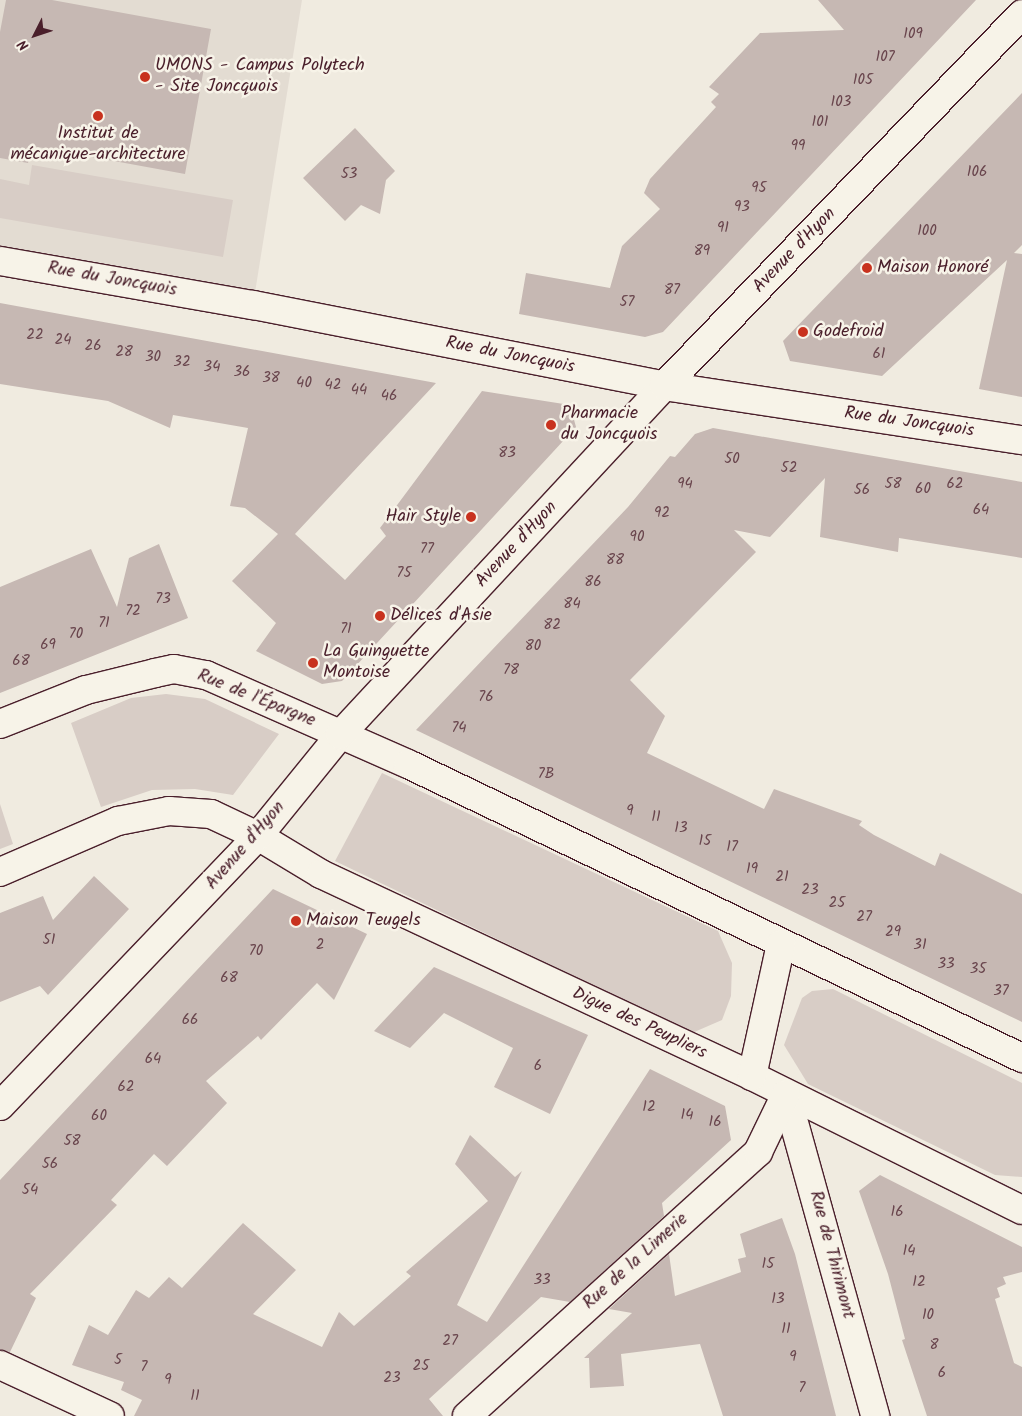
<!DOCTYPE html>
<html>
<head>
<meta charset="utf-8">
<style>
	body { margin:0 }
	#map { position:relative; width:1022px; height:1416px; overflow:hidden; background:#f0ebe0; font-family:Kalam,sans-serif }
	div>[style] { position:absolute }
	.built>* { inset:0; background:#e3dcd2 }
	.green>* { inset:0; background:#d8cdc6 }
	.building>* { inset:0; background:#c6b8b3 }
	.roads { filter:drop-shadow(1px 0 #4a1f2b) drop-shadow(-1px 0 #4a1f2b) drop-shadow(0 1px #4a1f2b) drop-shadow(0 -1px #4a1f2b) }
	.street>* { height:28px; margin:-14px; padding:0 14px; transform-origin:14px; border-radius:14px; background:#f7f3e8 }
	.secondary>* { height:28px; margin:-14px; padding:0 14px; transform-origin:14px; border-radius:14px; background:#f7f3e8 }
	.dots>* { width:14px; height:14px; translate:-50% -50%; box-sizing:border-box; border:2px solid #f7f3e8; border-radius:50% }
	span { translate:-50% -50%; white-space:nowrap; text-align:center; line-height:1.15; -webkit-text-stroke:5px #f7f3e8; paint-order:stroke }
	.number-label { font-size:15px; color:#69454d }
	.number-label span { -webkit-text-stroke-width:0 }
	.poi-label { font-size:18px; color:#4a1f2b }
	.left { translate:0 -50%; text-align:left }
	.right { translate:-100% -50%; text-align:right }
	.street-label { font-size:18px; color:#4a1f2b }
	.north { position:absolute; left:10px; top:10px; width:50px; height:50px; -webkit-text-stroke:4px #f7f3e8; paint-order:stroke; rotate:229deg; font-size:14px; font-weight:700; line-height:20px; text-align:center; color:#4a1f2b }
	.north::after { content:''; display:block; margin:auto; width:18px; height:22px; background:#4a1f2b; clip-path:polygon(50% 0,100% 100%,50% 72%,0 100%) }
</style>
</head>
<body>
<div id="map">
	<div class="built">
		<div style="clip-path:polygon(0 0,302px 0,253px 305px,0 261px)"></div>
	</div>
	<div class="green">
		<div style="clip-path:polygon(32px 165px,233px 200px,223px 257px,0 218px,0 179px,29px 185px)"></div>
		<div style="clip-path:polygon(166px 694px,205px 699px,279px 734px,233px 795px,195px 789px,152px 790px,101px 807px,71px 723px,131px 698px)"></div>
		<div style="clip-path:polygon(382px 773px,718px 931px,732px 963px,731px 996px,722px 1020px,692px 1033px,335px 861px)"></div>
		<div style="clip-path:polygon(0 804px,13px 844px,0 849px)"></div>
		<div style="clip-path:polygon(833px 989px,1022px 1083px,1022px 1177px,995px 1175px,808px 1084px,784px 1045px,802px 998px,812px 991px)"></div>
	</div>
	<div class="building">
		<div style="clip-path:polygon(6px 0,52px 0,211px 29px,185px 174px,32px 146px,28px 163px,0 158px,0 32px)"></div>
		<div style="clip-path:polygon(818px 0,976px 0,663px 332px,645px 337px,519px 314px,526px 273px,610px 288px,622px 246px,660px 209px,644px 193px,650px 179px,716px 107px,711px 102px,719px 94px,709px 87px,760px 33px,844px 30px)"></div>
		<div style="clip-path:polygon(1022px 93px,1022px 245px,1014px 253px,1022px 254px,1022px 397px,979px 389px,1007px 260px,882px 376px,790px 361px,783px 341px)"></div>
		<div style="clip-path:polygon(355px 128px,395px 171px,386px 180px,380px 214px,361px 205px,345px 221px,303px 178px)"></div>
		<div style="clip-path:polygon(0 303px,436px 383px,295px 534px,345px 580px,386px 536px,380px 528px,482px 391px,570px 405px,576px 427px,342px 681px,322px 684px,256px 651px,276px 623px,232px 581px,278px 534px,245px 508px,230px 506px,248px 428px,173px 415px,170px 428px,108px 401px,0 384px)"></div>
		<div style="clip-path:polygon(713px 428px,1022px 482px,1022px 558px,899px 538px,898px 552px,820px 537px,825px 478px,770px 537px,734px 530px,756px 552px,630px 680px,665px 716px,647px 753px,764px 809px,774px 789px,862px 821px,859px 825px,874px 835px,935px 866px,940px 853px,1022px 894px,1022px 1022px,416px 730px,628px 507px,670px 456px,675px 457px,695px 434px)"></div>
		<div style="clip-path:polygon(159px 544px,188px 618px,0 693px,0 587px,91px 549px,117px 607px,129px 558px)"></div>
		<div style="clip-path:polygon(94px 876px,129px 909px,48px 995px,40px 986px,0 1002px,0 913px,43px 896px,53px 920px)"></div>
		<div style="clip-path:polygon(273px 889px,367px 934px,334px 1000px,317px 983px,261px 1040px,258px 1036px,206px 1081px,227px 1103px,167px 1166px,154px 1154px,111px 1200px,117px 1205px,30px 1294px,36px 1298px,10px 1352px,0 1350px,0 1180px)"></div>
		<div style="clip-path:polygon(434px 967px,588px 1035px,550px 1114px,494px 1087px,513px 1048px,444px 1013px,410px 1048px,374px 1031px)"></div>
		<div style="clip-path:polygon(650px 1069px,725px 1106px,731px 1140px,662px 1203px,664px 1216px,570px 1302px,541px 1297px,429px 1399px,443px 1416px,134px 1416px,142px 1400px,121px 1390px,124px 1382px,72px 1365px,89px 1325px,108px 1335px,136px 1290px,149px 1298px,169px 1277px,182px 1288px,243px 1223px,296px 1270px,253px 1314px,322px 1347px,339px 1312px,354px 1326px,411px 1276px,406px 1272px,488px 1201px,455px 1164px,470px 1135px,515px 1177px,522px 1171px,457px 1305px,487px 1322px)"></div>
		<div style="clip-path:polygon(880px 1175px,1022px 1247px,1022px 1272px,1003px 1277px,1006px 1284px,997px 1288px,1000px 1297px,995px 1299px,1014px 1363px,1022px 1367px,1022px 1416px,927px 1416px,902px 1340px,905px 1339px,888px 1274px,859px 1191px)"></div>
		<div style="clip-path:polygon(782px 1218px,795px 1254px,836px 1416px,723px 1416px,700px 1344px,621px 1354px,624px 1386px,590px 1388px,589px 1358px,584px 1358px,632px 1313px,609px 1309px,669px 1254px,675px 1296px,741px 1272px,738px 1259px,746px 1257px,740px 1234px)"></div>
	</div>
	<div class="roads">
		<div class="street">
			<div style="left:0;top:261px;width:257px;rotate:9.9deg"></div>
			<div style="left:253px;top:305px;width:419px;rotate:11.1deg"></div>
			<div style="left:664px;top:386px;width:362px;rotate:8.6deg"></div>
			<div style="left:0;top:724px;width:92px;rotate:-21.6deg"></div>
			<div style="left:86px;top:690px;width:71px;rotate:-13.8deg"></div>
			<div style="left:155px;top:673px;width:19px;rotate:-12deg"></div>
			<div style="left:174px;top:669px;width:33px;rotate:11deg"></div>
			<div style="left:206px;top:675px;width:221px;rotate:23.8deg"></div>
			<div style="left:408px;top:764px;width:681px;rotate:25.59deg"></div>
			<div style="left:0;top:872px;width:129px;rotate:-23.4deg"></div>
			<div style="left:118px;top:821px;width:52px;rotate:-11.1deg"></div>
			<div style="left:169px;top:811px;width:42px;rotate:4.1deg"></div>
			<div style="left:211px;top:814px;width:52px;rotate:25.1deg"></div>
			<div style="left:258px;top:836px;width:74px;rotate:31.1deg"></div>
			<div style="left:321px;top:874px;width:476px;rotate:25.1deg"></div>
			<div style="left:752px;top:1076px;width:301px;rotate:26.4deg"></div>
			<div style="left:752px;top:1076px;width:135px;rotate:-77.6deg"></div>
			<div style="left:786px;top:1094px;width:334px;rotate:74.5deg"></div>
			<div style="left:0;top:1365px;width:121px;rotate:24.9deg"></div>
			<div style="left:467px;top:1416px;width:393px;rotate:-42.2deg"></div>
			<div style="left:758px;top:1152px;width:64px;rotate:-64.2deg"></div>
		</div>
		<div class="secondary">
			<div style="left:0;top:1106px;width:373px;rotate:-46.3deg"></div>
			<div style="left:258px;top:836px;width:130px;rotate:-50.9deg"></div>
			<div style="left:340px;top:735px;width:476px;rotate:-47.1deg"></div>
			<div style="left:664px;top:386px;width:516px;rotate:-46.1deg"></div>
		</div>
	</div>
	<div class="dots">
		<div style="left:145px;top:77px;background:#c8321e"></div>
		<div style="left:98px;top:116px;background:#c8321e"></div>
		<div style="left:867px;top:268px;background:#c8321e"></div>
		<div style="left:803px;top:332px;background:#c8321e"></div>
		<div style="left:551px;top:425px;background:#c8321e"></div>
		<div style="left:471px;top:517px;background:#c8321e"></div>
		<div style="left:380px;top:616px;background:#c8321e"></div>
		<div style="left:313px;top:663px;background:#c8321e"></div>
		<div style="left:296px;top:921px;background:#c8321e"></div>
	</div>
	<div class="number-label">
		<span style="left:913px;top:35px">109</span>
		<span style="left:885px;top:58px">107</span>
		<span style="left:863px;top:81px">105</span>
		<span style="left:841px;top:103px">103</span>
		<span style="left:820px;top:123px">101</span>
		<span style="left:798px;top:147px">99</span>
		<span style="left:977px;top:173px">106</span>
		<span style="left:349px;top:175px">53</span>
		<span style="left:759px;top:189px">95</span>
		<span style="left:742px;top:208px">93</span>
		<span style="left:723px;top:229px">91</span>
		<span style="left:927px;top:232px">100</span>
		<span style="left:702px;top:252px">89</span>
		<span style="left:672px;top:291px">87</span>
		<span style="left:627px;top:303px">57</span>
		<span style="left:35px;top:336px">22</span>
		<span style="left:63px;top:341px">24</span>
		<span style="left:93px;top:347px">26</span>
		<span style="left:124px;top:353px">28</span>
		<span style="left:879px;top:355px">61</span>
		<span style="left:153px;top:358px">30</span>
		<span style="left:182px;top:363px">32</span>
		<span style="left:212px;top:368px">34</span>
		<span style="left:242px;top:373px">36</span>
		<span style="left:271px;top:379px">38</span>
		<span style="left:304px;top:384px">40</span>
		<span style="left:333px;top:386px">42</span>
		<span style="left:359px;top:391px">44</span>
		<span style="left:389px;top:397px">46</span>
		<span style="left:507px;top:454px">83</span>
		<span style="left:732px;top:460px">50</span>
		<span style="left:789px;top:469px">52</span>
		<span style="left:685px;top:485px">94</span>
		<span style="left:893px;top:485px">58</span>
		<span style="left:955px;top:485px">62</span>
		<span style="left:923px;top:490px">60</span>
		<span style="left:862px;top:491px">56</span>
		<span style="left:981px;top:511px">64</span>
		<span style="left:662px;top:514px">92</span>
		<span style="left:637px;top:538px">90</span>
		<span style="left:427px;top:550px">77</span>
		<span style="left:615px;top:561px">88</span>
		<span style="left:404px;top:574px">75</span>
		<span style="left:593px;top:583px">86</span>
		<span style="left:163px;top:600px">73</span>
		<span style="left:572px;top:605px">84</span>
		<span style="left:133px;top:612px">72</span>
		<span style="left:104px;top:624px">71</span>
		<span style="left:552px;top:626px">82</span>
		<span style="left:346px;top:630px">71</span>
		<span style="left:76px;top:635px">70</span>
		<span style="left:48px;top:646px">69</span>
		<span style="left:533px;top:647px">80</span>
		<span style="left:21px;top:662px">68</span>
		<span style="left:511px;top:671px">78</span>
		<span style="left:486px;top:698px">76</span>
		<span style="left:459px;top:729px">74</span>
		<span style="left:546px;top:775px">7B</span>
		<span style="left:630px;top:812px">9</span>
		<span style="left:656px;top:818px">11</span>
		<span style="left:681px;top:829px">13</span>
		<span style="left:705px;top:842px">15</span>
		<span style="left:732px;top:848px">17</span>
		<span style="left:752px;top:870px">19</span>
		<span style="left:782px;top:878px">21</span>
		<span style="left:810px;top:891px">23</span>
		<span style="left:837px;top:904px">25</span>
		<span style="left:864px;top:918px">27</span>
		<span style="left:893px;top:933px">29</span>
		<span style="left:49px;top:941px">51</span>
		<span style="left:320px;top:946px">2</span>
		<span style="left:920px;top:946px">31</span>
		<span style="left:256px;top:952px">70</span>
		<span style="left:946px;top:965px">33</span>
		<span style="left:978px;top:970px">35</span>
		<span style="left:229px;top:979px">68</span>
		<span style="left:1001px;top:992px">37</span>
		<span style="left:190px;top:1021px">66</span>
		<span style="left:153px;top:1060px">64</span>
		<span style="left:538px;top:1067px">6</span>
		<span style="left:126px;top:1088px">62</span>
		<span style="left:649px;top:1108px">12</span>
		<span style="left:687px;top:1116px">14</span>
		<span style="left:99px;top:1117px">60</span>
		<span style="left:715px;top:1123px">16</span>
		<span style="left:72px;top:1142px">58</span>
		<span style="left:50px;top:1165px">56</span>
		<span style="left:30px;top:1191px">54</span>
		<span style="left:897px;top:1213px">16</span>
		<span style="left:909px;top:1252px">14</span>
		<span style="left:768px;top:1265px">15</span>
		<span style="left:542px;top:1281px">33</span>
		<span style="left:919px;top:1283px">12</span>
		<span style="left:778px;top:1300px">13</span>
		<span style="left:928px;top:1316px">10</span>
		<span style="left:786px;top:1330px">11</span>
		<span style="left:450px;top:1342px">27</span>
		<span style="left:934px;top:1346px">8</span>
		<span style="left:793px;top:1358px">9</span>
		<span style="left:118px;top:1361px">5</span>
		<span style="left:421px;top:1367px">25</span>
		<span style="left:144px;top:1368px">7</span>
		<span style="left:942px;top:1374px">6</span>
		<span style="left:392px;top:1379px">23</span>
		<span style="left:168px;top:1381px">9</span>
		<span style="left:802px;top:1389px">7</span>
		<span style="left:195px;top:1397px">11</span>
	</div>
	<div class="poi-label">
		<span class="left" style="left:155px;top:77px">UMONS - Campus Polytech<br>- Site Joncquois</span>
		<span style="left:98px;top:145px">Institut de<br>mécanique-architecture</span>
		<span class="left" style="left:877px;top:268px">Maison Honoré</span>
		<span class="left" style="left:813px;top:332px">Godefroid</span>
		<span class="left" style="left:561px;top:425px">Pharmacie<br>du Joncquois</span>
		<span class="right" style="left:461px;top:517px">Hair Style</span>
		<span class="left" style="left:390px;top:616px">Délices d'Asie</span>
		<span class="left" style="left:323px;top:663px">La Guinguette<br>Montoise</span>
		<span class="left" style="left:306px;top:921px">Maison Teugels</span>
	</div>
	<div class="street-label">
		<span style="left:795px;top:251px;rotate:-46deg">Avenue d'Hyon</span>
		<span style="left:112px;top:280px;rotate:10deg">Rue du Joncquois</span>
		<span style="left:510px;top:356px;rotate:11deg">Rue du Joncquois</span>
		<span style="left:909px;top:423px;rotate:8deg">Rue du Joncquois</span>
		<span style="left:517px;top:545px;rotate:-47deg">Avenue d'Hyon</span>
		<span style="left:256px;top:699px;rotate:22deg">Rue de l'Épargne</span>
		<span style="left:246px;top:846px;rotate:-49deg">Avenue d'Hyon</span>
		<span style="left:639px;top:1024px;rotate:25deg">Digue des Peupliers</span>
		<span style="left:831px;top:1255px;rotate:75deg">Rue de Thirimont</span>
		<span style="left:636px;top:1262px;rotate:-42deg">Rue de la Limerie</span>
	</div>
	<div class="north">N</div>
</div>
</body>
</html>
